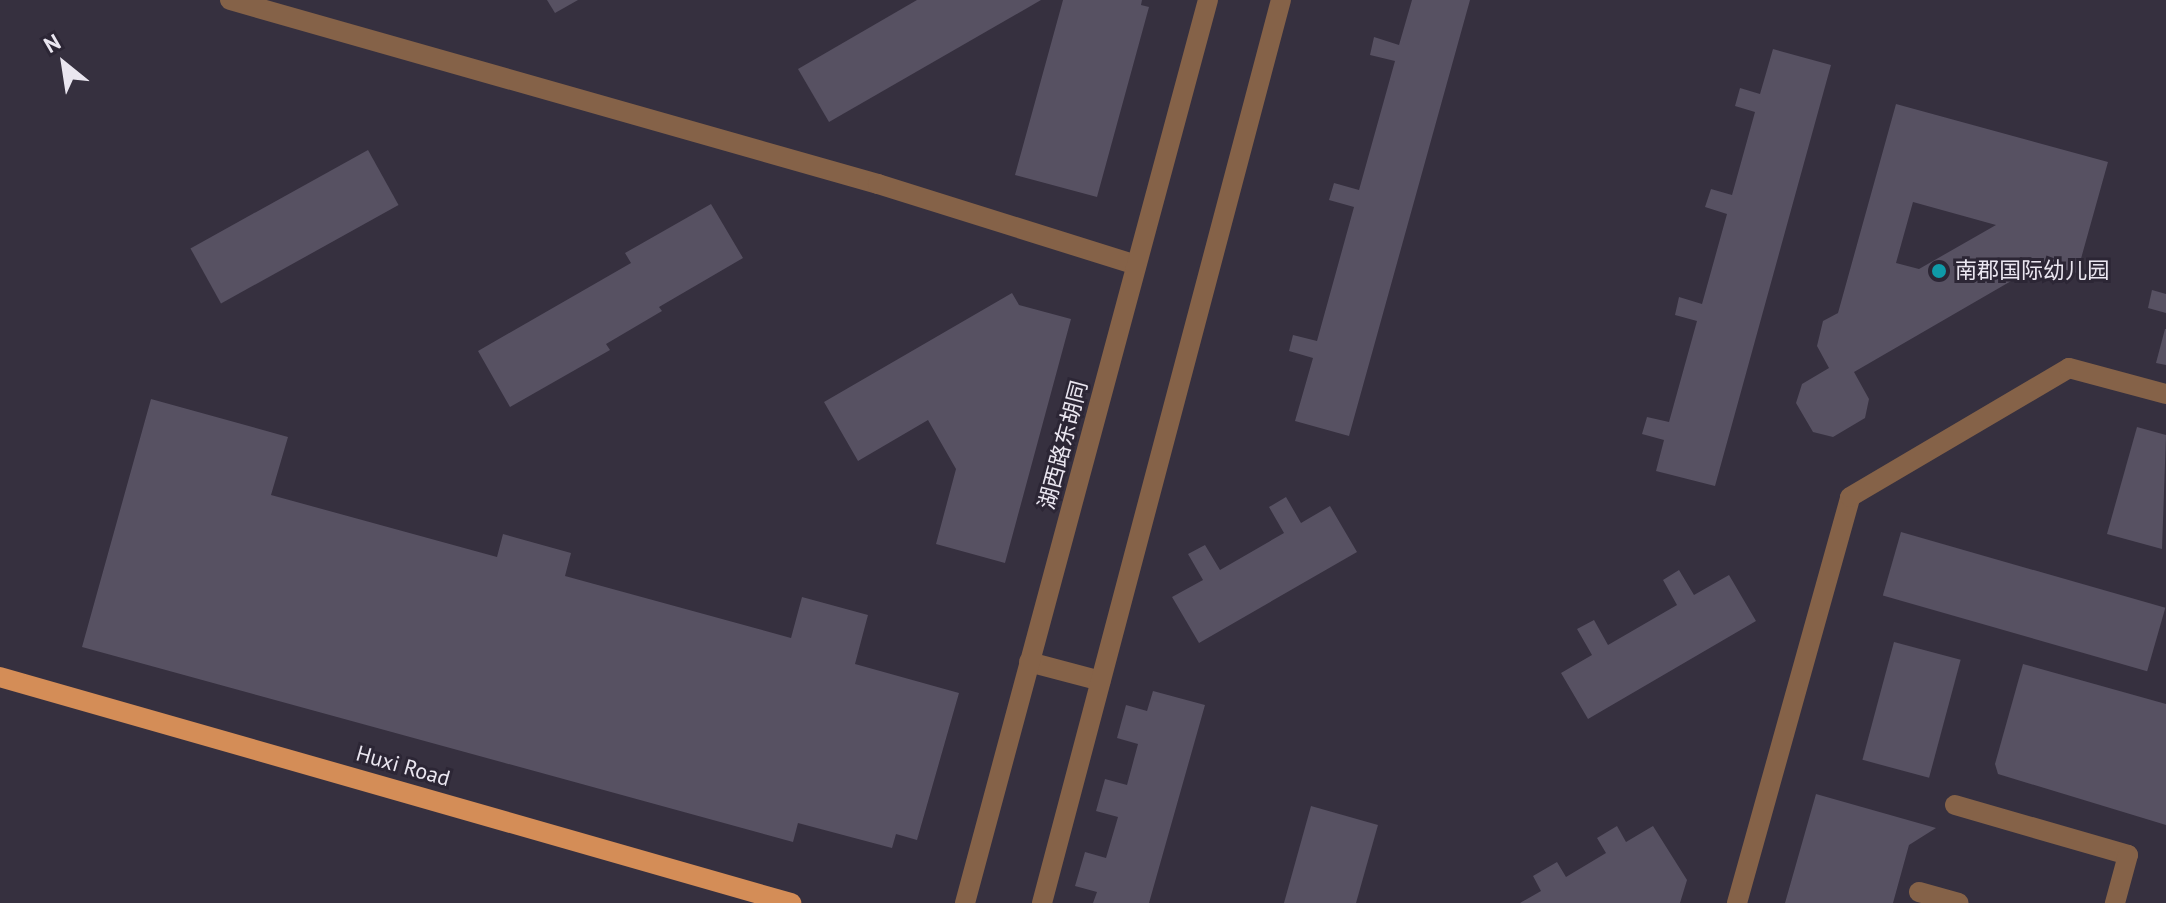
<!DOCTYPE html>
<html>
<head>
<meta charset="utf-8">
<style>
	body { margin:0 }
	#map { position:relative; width:2166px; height:903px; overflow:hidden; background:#36303f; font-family:"PT Sans","Noto Sans SC",sans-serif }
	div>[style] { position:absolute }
	.building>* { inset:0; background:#575162; transform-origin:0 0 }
	.minor>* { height:20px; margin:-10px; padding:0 10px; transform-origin:10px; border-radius:10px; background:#856248 }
	.major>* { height:20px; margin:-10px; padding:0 10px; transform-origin:10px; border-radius:10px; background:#d48d57 }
	.dots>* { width:22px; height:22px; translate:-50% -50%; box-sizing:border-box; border:4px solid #2c2635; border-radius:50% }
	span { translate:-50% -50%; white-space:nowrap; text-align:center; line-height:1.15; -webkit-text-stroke:6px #2c2635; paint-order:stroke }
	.poi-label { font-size:22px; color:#eae6f0 }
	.left { translate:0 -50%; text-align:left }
	.street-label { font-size:22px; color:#eae6f0 }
	.north { position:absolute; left:24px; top:24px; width:80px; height:80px; -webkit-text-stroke:6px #2c2635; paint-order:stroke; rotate:330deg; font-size:22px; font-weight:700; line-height:32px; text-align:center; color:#eae6f0 }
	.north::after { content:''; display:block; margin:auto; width:28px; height:36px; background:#eae6f0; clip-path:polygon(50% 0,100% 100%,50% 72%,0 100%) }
</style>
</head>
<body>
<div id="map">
	<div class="building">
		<div style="clip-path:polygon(547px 0,578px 0,555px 13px)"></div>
		<div style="clip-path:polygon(917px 0,1041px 0,829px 122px,798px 69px)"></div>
		<div style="clip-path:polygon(1063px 0,1142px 0,1141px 5px,1149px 7px,1097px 197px,1015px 175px)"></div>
		<div style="clip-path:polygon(1412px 0,1470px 0,1349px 436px,1295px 421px,1313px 358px,1289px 351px,1293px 335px,1317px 341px,1354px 207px,1329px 200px,1334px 183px,1359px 190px,1395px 61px,1370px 55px,1374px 37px,1399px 45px)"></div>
		<div style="clip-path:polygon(1773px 49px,1831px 65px,1715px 486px,1656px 471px,1664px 440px,1642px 434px,1647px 417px,1669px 422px,1697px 321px,1675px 315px,1679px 297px,1702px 304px,1727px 214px,1705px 207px,1711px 189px,1732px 195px,1755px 112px,1735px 106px,1740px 88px,1760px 94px)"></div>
		<div style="clip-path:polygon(evenodd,1896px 104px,2108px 162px,2077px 273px,2042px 263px,1854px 372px,1869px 399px,1865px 418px,1833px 437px,1813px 432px,1796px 403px,1802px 384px,1829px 368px,1817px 346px,1823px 321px,1838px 313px,1896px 104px,1913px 202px,1996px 225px,1919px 269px,1896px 263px,1913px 202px)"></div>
		<div style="left:368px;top:150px;width:63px;height:203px;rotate:61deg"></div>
		<div style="clip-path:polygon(711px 204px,743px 258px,659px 307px,662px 311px,606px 344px,610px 350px,510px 407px,478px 351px,631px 263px,625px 253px)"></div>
		<div style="clip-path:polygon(2152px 290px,2166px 294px,2166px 313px,2148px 308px)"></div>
		<div style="clip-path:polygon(1012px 293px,1019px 305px,1071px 319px,1005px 563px,936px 544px,956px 469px,928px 420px,858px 461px,824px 402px)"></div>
		<div style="clip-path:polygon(2165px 329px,2166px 329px,2166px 365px,2156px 363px)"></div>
		<div style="clip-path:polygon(151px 399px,288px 437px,271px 495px,497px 557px,503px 534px,571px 553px,565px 576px,791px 638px,802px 597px,868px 615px,855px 664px,959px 693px,917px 840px,896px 834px,892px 848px,798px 823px,793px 842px,82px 647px)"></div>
		<div style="clip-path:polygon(2137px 427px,2166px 435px,2162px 549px,2107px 534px)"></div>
		<div style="clip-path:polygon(1286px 497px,1301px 523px,1330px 506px,1357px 552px,1199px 643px,1172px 597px,1203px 580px,1188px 554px,1205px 545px,1220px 570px,1284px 533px,1269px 507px)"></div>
		<div style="left:1901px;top:532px;width:275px;height:66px;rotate:16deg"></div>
		<div style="clip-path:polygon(1679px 570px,1694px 595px,1729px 575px,1756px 621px,1588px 719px,1561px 673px,1592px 655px,1577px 629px,1594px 620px,1608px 645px,1677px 605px,1663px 580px)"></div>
		<div style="left:1894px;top:642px;width:69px;height:122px;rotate:15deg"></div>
		<div style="clip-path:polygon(2023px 664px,2166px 704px,2166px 825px,1998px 774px,1995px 764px)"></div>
		<div style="clip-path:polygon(1153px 691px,1205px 705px,1149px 903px,1093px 903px,1097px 892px,1075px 886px,1085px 852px,1106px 858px,1118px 817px,1096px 811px,1105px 779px,1127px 785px,1138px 744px,1117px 738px,1126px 705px,1147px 711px)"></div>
		<div style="clip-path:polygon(1816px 794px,1936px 828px,1909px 845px,1893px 903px,1785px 903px)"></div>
		<div style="clip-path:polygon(1311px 806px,1378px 825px,1356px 903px,1284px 903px)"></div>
		<div style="clip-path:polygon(1617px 826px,1626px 842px,1653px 826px,1687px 880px,1680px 903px,1520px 903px,1541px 891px,1533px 876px,1557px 862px,1566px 877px,1606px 853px,1597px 838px)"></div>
	</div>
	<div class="minor">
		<div style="left:230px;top:0;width:674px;rotate:15.85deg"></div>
		<div style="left:878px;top:184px;width:270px;rotate:17.4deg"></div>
		<div style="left:1029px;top:662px;width:74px;rotate:14.8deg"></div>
		<div style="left:1955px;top:805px;width:180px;rotate:16.1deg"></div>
		<div style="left:2128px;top:855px;width:50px;rotate:105.2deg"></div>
		<div style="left:1919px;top:892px;width:41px;rotate:15.4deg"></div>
		<div style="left:965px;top:903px;width:935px;rotate:-74.94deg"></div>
		<div style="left:1042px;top:903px;width:934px;rotate:-75.18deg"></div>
		<div style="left:1737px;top:903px;width:421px;rotate:-74.4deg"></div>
		<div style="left:1850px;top:497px;width:254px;rotate:-30.5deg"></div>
		<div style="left:2069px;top:368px;width:100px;rotate:15deg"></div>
	</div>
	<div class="major">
		<div style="left:0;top:677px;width:823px;rotate:15.95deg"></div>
	</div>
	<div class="dots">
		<div style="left:1939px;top:271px;background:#0f9aa8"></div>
	</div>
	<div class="poi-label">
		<span class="left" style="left:1955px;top:271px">南郡国际幼儿园</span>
	</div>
	<div class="street-label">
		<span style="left:1063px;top:445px;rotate:-75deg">湖西路东胡同</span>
		<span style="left:403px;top:766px;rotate:16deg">Huxi Road</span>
	</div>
	<div class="north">N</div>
</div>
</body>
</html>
